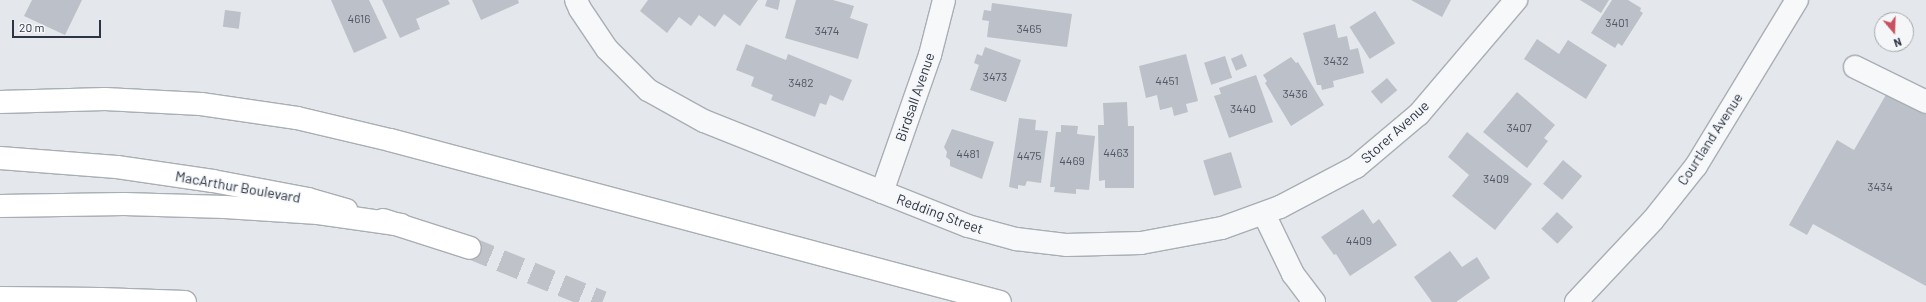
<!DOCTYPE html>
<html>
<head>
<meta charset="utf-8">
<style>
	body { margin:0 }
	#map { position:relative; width:1926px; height:302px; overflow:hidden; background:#e4e7eb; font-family:Barlow,sans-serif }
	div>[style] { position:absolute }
	.building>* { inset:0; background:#bcc0c8; transform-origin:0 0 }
	.major-tunnel>* { height:22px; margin-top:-11px; transform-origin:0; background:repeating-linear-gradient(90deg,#bfc3c9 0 22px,transparent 0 33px) }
	.roads { filter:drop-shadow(1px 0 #a9aeb5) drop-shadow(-1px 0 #a9aeb5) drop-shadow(0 1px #a9aeb5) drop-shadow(0 -1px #a9aeb5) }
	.minor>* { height:22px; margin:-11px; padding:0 11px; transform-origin:11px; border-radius:11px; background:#f7f8fa }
	.major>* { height:22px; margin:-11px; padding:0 11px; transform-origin:11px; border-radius:11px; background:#fff }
	.highway>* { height:22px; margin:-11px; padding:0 11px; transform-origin:11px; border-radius:11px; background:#fff }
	span { translate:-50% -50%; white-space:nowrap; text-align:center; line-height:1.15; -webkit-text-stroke:3px #f4f6f8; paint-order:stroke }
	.number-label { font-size:12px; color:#515764 }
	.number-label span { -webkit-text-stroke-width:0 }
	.street-label { font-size:14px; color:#2d3443 }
	.north { position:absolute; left:1874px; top:12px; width:40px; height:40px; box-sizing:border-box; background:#f4f6f8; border:1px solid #a4a8b0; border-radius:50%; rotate:161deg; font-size:11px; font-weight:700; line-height:16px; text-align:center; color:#2d3443 }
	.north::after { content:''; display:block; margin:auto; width:14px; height:18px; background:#c8525f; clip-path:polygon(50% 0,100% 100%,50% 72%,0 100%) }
	.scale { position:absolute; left:12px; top:20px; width:89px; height:18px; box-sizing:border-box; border:2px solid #2d3443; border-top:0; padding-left:5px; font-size:12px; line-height:14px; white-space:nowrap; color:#2d3443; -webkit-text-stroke:3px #f4f6f8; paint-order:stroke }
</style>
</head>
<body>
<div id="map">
	<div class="building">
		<div style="clip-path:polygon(32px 0,82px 0,65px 35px,24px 16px)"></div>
		<div style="clip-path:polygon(331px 0,369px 0,387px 38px,354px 53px)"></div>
		<div style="clip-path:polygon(382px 0,448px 0,450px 4px,416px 19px,420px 29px,400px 38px)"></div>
		<div style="clip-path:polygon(472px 0,518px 0,519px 3px,481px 20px)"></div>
		<div style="clip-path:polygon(648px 0,758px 0,740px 26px,724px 14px,715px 27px,699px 15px,691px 26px,679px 17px,667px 33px,640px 11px)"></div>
		<div style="clip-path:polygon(767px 0,780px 0,778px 10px,765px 6px)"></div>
		<div style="clip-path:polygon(796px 0,833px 0,854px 6px,850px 18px,868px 24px,858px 59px,785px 38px)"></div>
		<div style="clip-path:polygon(1411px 0,1451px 0,1442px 17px)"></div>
		<div style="clip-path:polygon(1580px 0,1609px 0,1601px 13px)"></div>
		<div style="clip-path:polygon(1612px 0,1628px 0,1641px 8px,1640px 11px,1643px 13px,1622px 46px,1618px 43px,1615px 48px,1591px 33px)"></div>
		<div style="clip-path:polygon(992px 3px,1072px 14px,1067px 47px,987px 37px,989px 21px,982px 20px,984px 10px,991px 11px)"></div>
		<div style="left:225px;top:10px;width:16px;height:17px;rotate:7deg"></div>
		<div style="left:1375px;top:11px;width:38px;height:30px;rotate:58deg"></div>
		<div style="clip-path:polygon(1335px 24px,1338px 38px,1347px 36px,1350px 50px,1358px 48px,1364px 73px,1333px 81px,1334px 87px,1322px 90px,1321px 85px,1317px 85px,1303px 33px)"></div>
		<div style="clip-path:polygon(1537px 39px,1559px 54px,1568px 40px,1607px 65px,1586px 99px,1524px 59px)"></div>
		<div style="clip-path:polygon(746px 44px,786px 60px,788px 54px,852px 80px,843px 101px,830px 95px,826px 105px,820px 103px,815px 117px,771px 100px,773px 95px,751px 86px,754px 77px,736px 70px)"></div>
		<div style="clip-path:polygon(985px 47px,1021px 60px,1006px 102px,970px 90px,979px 65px,974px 63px,977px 54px,982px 56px)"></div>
		<div style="clip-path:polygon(1186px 54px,1198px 101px,1186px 104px,1188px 112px,1174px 116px,1172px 107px,1160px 110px,1157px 95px,1146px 98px,1139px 66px)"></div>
		<div style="left:1242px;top:54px;width:13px;height:12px;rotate:67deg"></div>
		<div style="left:1225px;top:56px;width:23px;height:22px;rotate:72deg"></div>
		<div style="clip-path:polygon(1291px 57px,1296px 63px,1298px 62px,1324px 105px,1291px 126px,1265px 83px,1267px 81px,1263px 75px)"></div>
		<div style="clip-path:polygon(1256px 75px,1273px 122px,1229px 138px,1214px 96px,1221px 94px,1219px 88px)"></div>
		<div style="left:1387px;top:78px;width:16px;height:21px;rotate:50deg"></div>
		<div style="clip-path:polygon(1517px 92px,1555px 125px,1544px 138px,1548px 141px,1527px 168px,1483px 132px)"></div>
		<div style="clip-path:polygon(1887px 93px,1926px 114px,1926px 286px,1813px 224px,1807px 235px,1789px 225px,1837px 140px,1854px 150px)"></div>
		<div style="clip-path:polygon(1127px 102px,1128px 126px,1134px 126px,1134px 188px,1105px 188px,1105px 180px,1099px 181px,1098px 125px,1104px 125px,1103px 103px)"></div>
		<div style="clip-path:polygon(1019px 118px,1036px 120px,1035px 130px,1048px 131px,1041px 183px,1027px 181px,1025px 186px,1018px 185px,1018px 189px,1009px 187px)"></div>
		<div style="clip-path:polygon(1061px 125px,1078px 126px,1077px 134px,1095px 136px,1089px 190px,1076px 189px,1076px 194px,1054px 192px,1055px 187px,1050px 187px,1056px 132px,1061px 132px)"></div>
		<div style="clip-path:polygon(952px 129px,994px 142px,982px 179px,950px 166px,950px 160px,946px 157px,947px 152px,944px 147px)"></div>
		<div style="clip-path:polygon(1467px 132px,1532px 184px,1495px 230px,1452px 196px,1469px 175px,1448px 157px)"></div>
		<div style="left:1231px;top:152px;width:37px;height:29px;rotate:73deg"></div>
		<div style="left:1563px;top:160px;width:25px;height:31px;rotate:40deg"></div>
		<div style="clip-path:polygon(1363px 209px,1373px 224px,1379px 219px,1397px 245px,1350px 276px,1336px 254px,1334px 255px,1321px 237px)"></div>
		<div style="left:1557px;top:212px;width:22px;height:23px;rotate:43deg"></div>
		<div style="clip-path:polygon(1450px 251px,1462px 267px,1477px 257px,1490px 278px,1456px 302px,1432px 302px,1414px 277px)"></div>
	</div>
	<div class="major-tunnel">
		<div style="left:470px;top:248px;width:143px;rotate:22.2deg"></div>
	</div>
	<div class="roads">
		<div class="minor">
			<div style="left:576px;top:0;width:10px;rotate:66deg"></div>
			<div style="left:580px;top:9px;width:48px;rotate:56deg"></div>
			<div style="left:607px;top:49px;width:58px;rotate:45deg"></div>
			<div style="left:648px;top:90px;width:64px;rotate:29deg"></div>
			<div style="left:704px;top:121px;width:284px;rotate:21.7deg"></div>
			<div style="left:968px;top:226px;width:50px;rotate:15.2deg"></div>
			<div style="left:1016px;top:239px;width:50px;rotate:6.8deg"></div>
			<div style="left:1066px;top:245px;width:75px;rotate:-1.5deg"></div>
			<div style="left:1141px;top:243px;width:82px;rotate:-10.5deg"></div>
			<div style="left:1222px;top:228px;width:62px;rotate:-19.9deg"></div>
			<div style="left:1280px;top:207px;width:86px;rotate:-27.8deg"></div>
			<div style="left:1356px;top:167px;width:82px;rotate:-40.1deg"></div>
			<div style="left:1419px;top:114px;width:150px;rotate:-49.6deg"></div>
			<div style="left:1855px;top:67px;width:79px;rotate:26.2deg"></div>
			<div style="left:882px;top:192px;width:145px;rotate:-70.7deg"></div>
			<div style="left:930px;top:55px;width:57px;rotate:-75.7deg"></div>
			<div style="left:1264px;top:214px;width:67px;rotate:64.2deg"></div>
			<div style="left:1293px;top:274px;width:35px;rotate:53deg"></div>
			<div style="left:1576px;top:302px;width:112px;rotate:-46.8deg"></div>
			<div style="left:1653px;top:220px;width:69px;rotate:-51.5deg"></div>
			<div style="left:1696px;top:166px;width:194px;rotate:-58.7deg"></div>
		</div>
		<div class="major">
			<div style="left:0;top:158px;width:117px;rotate:4.4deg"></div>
			<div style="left:117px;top:167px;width:97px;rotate:8.3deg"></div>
			<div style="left:213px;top:181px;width:97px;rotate:10.7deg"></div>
			<div style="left:308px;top:199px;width:40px;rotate:16deg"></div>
			<div style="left:383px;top:220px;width:91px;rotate:17.8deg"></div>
		</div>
		<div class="highway">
			<div style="left:0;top:102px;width:105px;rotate:-1.6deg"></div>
			<div style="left:105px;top:99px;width:96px;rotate:3deg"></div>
			<div style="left:201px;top:104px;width:97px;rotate:8.3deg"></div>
			<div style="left:297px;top:118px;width:96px;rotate:13.3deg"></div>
			<div style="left:390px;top:140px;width:631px;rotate:14.87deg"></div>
			<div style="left:0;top:206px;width:124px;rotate:-0.9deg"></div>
			<div style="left:124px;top:204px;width:101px;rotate:1.7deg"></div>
			<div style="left:225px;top:207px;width:93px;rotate:3.7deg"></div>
			<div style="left:318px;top:213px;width:84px;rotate:8.2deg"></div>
			<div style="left:0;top:298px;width:100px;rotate:0.6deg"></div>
			<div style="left:100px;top:299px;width:85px;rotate:2deg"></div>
		</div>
	</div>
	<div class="number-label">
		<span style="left:359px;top:19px">4616</span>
		<span style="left:1617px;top:23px">3401</span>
		<span style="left:1029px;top:29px">3465</span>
		<span style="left:827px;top:31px">3474</span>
		<span style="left:1336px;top:61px">3432</span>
		<span style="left:995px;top:77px">3473</span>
		<span style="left:1167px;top:81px">4451</span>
		<span style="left:801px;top:83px">3482</span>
		<span style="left:1295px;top:94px">3436</span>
		<span style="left:1243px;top:109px">3440</span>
		<span style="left:1519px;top:128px">3407</span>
		<span style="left:1116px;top:153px">4463</span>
		<span style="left:968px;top:154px">4481</span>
		<span style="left:1029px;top:156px">4475</span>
		<span style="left:1072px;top:161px">4469</span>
		<span style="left:1496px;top:179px">3409</span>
		<span style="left:1880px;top:187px">3434</span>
		<span style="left:1359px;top:241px">4409</span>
	</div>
	<div class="street-label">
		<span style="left:915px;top:97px;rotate:-71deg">Birdsall Avenue</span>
		<span style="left:1395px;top:132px;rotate:-42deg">Storer Avenue</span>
		<span style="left:1710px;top:139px;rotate:-57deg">Courtland Avenue</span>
		<span style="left:238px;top:187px;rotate:10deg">MacArthur Boulevard</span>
		<span style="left:940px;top:214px;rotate:20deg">Redding Street</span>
	</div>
	<div class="north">N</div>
	<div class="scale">20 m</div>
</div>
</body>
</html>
